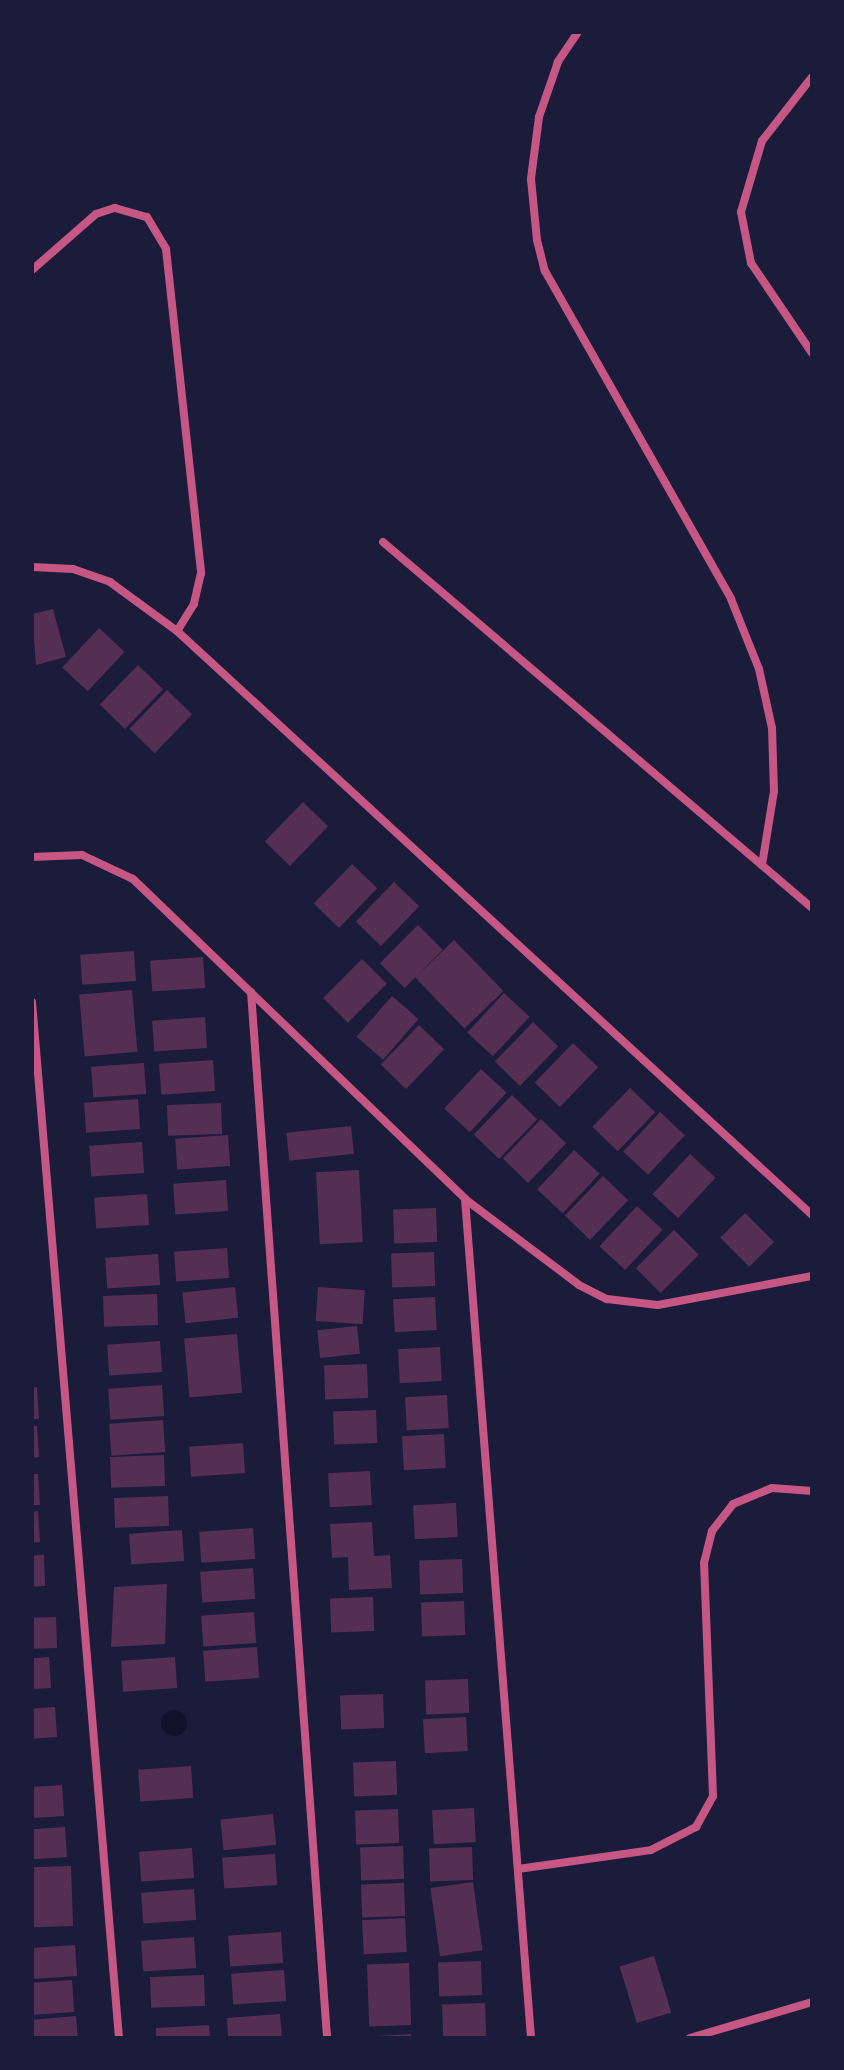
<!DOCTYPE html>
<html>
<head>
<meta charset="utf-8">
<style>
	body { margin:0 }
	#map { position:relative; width:844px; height:2070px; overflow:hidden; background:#1b1b3a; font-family:"Nunito Sans",sans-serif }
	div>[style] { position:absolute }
	.water>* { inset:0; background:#12122b }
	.round { border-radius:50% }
	.building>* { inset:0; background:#542f53; transform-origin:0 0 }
	.minor>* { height:8px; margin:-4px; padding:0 4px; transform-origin:4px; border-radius:4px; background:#c65784 }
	span { translate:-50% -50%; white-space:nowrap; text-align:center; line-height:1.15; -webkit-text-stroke:8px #1b1b3a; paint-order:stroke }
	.frame { position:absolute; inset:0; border:34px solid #1b1b3a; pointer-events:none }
</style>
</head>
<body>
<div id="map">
	<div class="water">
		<div class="round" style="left:161px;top:1710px;width:26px;height:26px"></div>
	</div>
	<div class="building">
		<div style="clip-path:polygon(53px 609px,66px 657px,36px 665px,32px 614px)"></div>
		<div style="left:99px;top:628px;width:35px;height:54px;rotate:43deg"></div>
		<div style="left:138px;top:665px;width:35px;height:55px;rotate:44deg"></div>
		<div style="left:167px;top:690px;width:35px;height:54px;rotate:44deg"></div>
		<div style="left:303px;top:802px;width:35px;height:55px;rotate:44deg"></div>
		<div style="left:352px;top:864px;width:35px;height:55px;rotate:44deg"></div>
		<div style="left:394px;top:882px;width:35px;height:55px;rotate:44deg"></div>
		<div style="left:418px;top:925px;width:35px;height:54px;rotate:45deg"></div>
		<div style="left:454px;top:940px;width:71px;height:54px;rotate:46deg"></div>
		<div style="left:134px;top:951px;width:30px;height:54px;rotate:86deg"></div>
		<div style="left:203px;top:957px;width:31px;height:53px;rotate:86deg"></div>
		<div style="left:362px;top:959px;width:35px;height:55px;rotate:45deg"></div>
		<div style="left:132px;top:990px;width:62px;height:53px;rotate:85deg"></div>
		<div style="left:504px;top:993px;width:35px;height:54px;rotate:43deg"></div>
		<div style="left:392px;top:996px;width:35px;height:54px;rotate:41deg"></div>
		<div style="left:205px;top:1017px;width:31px;height:53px;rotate:86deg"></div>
		<div style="left:533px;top:1022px;width:35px;height:55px;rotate:44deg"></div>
		<div style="left:419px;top:1025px;width:35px;height:55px;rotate:44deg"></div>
		<div style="left:573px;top:1043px;width:35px;height:55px;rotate:44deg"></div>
		<div style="left:213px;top:1060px;width:31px;height:54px;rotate:86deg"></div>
		<div style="left:144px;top:1063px;width:31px;height:53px;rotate:86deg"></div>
		<div style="left:481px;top:1069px;width:35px;height:54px;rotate:43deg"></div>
		<div style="left:630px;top:1088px;width:35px;height:54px;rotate:44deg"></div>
		<div style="left:512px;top:1095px;width:35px;height:55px;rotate:44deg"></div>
		<div style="left:138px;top:1099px;width:30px;height:54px;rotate:86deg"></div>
		<div style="left:221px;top:1103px;width:31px;height:54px;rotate:88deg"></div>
		<div style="left:660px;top:1112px;width:34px;height:54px;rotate:43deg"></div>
		<div style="left:541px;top:1119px;width:35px;height:55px;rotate:44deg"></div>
		<div style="left:351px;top:1126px;width:28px;height:65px;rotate:84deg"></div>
		<div style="left:228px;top:1135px;width:31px;height:53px;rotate:86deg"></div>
		<div style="left:142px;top:1142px;width:31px;height:53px;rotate:86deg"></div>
		<div style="left:574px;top:1150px;width:35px;height:54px;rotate:43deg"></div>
		<div style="left:690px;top:1154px;width:35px;height:55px;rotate:43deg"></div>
		<div style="left:359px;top:1170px;width:72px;height:43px;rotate:87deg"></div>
		<div style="left:603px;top:1176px;width:35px;height:55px;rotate:44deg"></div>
		<div style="left:226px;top:1180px;width:31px;height:53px;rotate:86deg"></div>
		<div style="left:147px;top:1194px;width:31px;height:53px;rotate:86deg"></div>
		<div style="left:637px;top:1206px;width:35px;height:55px;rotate:43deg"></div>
		<div style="left:436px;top:1208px;width:34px;height:43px;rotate:88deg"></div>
		<div style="left:745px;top:1213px;width:41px;height:35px;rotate:45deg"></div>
		<div style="left:674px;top:1230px;width:35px;height:54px;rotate:45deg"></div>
		<div style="left:227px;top:1248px;width:30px;height:53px;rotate:86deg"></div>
		<div style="left:434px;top:1252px;width:34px;height:43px;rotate:88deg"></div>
		<div style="left:158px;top:1254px;width:31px;height:53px;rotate:86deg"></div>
		<div style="left:235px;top:1287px;width:31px;height:53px;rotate:84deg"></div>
		<div style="left:318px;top:1287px;width:47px;height:34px;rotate:4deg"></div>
		<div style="left:157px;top:1294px;width:31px;height:54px;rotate:88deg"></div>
		<div style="left:435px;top:1297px;width:33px;height:42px;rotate:87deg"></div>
		<div style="left:357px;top:1326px;width:28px;height:40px;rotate:84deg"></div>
		<div style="left:237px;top:1334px;width:59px;height:53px;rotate:85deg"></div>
		<div style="left:160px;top:1341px;width:31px;height:53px;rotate:86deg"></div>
		<div style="left:440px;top:1347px;width:34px;height:42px;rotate:87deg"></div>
		<div style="left:367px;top:1364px;width:34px;height:43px;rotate:88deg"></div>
		<div style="left:162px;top:1385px;width:31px;height:54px;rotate:86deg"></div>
		<div style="clip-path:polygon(37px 1387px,39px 1419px,32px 1419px,32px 1388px)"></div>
		<div style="left:447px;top:1395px;width:33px;height:42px;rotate:87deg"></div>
		<div style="left:376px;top:1410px;width:33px;height:43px;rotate:88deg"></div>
		<div style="left:163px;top:1420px;width:32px;height:54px;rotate:86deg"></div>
		<div style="clip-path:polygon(32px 1426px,37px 1426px,39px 1457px,32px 1458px)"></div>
		<div style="left:444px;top:1434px;width:34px;height:42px;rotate:87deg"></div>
		<div style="left:243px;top:1443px;width:30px;height:54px;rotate:86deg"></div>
		<div style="left:164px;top:1455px;width:31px;height:54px;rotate:88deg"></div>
		<div style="left:370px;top:1471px;width:34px;height:42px;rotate:87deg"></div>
		<div style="clip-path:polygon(32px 1474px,38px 1474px,40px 1505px,32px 1505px)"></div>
		<div style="left:168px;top:1496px;width:30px;height:54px;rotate:88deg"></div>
		<div style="left:456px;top:1503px;width:34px;height:43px;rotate:87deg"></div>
		<div style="clip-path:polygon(38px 1511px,40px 1542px,32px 1543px,32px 1512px)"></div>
		<div style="clip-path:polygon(372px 1522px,374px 1556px,390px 1555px,392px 1588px,349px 1590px,348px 1557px,332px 1558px,330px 1524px)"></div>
		<div style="left:253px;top:1528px;width:31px;height:54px;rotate:86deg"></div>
		<div style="left:182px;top:1530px;width:31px;height:53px;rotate:86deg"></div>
		<div style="left:44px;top:1555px;width:31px;height:12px;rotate:88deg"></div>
		<div style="left:462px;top:1559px;width:34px;height:43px;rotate:88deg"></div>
		<div style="left:253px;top:1568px;width:31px;height:53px;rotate:86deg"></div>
		<div style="clip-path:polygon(167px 1584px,165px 1644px,111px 1647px,114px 1587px)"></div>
		<div style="left:373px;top:1597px;width:34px;height:43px;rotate:88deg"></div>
		<div style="left:464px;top:1601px;width:34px;height:43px;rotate:88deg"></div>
		<div style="left:254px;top:1612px;width:31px;height:53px;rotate:86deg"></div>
		<div style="left:56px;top:1617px;width:31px;height:24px;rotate:88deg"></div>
		<div style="left:257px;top:1647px;width:31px;height:54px;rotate:86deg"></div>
		<div style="left:49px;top:1657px;width:31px;height:17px;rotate:86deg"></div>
		<div style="left:175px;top:1657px;width:31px;height:54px;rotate:86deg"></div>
		<div style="left:468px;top:1679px;width:34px;height:43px;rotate:88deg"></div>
		<div style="left:383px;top:1694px;width:34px;height:43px;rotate:88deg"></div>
		<div style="left:55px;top:1707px;width:30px;height:23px;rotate:86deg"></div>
		<div style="left:466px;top:1717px;width:34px;height:43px;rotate:87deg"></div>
		<div style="left:396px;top:1761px;width:34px;height:43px;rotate:88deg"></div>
		<div style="left:191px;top:1766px;width:32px;height:53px;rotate:86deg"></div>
		<div style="left:62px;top:1785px;width:31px;height:30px;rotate:86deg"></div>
		<div style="left:474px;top:1808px;width:34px;height:42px;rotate:87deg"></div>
		<div style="left:398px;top:1809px;width:34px;height:43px;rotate:88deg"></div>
		<div style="left:273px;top:1814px;width:31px;height:53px;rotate:84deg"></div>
		<div style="left:65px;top:1827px;width:30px;height:33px;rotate:86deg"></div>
		<div style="left:403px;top:1846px;width:33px;height:43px;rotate:88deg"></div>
		<div style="left:472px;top:1847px;width:33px;height:43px;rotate:88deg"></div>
		<div style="left:192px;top:1848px;width:30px;height:53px;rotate:86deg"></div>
		<div style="left:275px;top:1854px;width:31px;height:53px;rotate:86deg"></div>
		<div style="left:71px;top:1866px;width:60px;height:39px;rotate:88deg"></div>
		<div style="left:473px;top:1882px;width:69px;height:43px;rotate:82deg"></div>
		<div style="left:404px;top:1883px;width:33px;height:43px;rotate:88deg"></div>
		<div style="left:194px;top:1889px;width:31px;height:53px;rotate:86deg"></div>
		<div style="left:405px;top:1918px;width:34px;height:43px;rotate:87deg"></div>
		<div style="left:281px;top:1932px;width:31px;height:53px;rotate:86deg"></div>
		<div style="left:194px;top:1937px;width:31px;height:53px;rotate:86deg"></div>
		<div style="left:75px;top:1945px;width:31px;height:43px;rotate:86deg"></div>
		<div style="left:654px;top:1956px;width:59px;height:36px;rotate:73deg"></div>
		<div style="left:481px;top:1961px;width:34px;height:43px;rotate:88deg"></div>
		<div style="left:409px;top:1963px;width:62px;height:42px;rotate:88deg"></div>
		<div style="left:284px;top:1970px;width:31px;height:53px;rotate:86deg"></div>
		<div style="left:204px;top:1975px;width:31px;height:54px;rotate:88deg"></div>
		<div style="left:72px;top:1980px;width:32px;height:40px;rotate:86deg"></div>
		<div style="left:485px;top:2003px;width:33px;height:43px;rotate:88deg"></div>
		<div style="clip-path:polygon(280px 2014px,282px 2038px,228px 2038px,227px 2018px)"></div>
		<div style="left:76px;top:2016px;width:22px;height:44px;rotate:85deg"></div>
		<div style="clip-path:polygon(209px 2025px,210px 2038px,156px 2038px,156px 2028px)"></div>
		<div style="clip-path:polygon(411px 2034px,411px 2038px,378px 2038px,377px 2036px)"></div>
	</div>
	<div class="minor">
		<div style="left:578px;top:32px;width:36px;rotate:124deg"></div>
		<div style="left:558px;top:62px;width:58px;rotate:109.1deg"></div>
		<div style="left:539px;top:117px;width:63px;rotate:97.4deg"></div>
		<div style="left:531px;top:179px;width:61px;rotate:84.4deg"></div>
		<div style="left:537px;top:240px;width:32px;rotate:76deg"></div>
		<div style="left:545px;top:271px;width:377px;rotate:60.4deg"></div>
		<div style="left:731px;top:599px;width:75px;rotate:68.2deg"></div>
		<div style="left:759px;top:669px;width:60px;rotate:77.6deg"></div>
		<div style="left:772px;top:728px;width:63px;rotate:88.2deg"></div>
		<div style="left:774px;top:791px;width:75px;rotate:99.2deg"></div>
		<div style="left:812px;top:77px;width:81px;rotate:128deg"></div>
		<div style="left:762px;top:141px;width:74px;rotate:106.5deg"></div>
		<div style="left:741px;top:212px;width:52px;rotate:78.9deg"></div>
		<div style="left:751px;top:263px;width:109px;rotate:55.9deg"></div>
		<div style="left:32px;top:270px;width:85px;rotate:-41.2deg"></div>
		<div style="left:96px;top:214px;width:20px;rotate:-18deg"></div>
		<div style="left:115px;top:208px;width:33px;rotate:16deg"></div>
		<div style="left:147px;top:217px;width:37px;rotate:59deg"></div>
		<div style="left:166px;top:249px;width:326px;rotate:83.8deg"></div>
		<div style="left:201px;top:573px;width:32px;rotate:103deg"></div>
		<div style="left:194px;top:604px;width:32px;rotate:122deg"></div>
		<div style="left:383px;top:542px;width:564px;rotate:40.47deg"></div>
		<div style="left:32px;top:567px;width:41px;rotate:2.8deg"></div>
		<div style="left:73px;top:569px;width:39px;rotate:19deg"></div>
		<div style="left:110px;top:582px;width:83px;rotate:36.2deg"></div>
		<div style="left:177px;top:631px;width:863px;rotate:42.6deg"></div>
		<div style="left:32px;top:857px;width:50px;rotate:-2.3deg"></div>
		<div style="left:82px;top:855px;width:56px;rotate:25.2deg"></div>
		<div style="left:133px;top:879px;width:461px;rotate:43.9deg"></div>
		<div style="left:465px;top:1199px;width:143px;rotate:37deg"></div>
		<div style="left:579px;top:1285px;width:31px;rotate:27deg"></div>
		<div style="left:607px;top:1299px;width:51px;rotate:6.7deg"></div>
		<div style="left:658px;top:1305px;width:157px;rotate:-10.7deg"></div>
		<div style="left:251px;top:992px;width:1049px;rotate:85.84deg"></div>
		<div style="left:32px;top:1002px;width:1040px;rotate:85.2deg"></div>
		<div style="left:465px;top:1199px;width:842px;rotate:85.5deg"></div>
		<div style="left:518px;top:1869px;width:134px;rotate:-8.1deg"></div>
		<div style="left:651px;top:1850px;width:51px;rotate:-27.1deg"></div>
		<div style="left:696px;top:1827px;width:35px;rotate:-61deg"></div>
		<div style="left:713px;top:1796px;width:233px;rotate:-92.2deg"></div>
		<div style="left:704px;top:1563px;width:33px;rotate:-76deg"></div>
		<div style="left:712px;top:1531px;width:34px;rotate:-52deg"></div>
		<div style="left:733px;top:1504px;width:42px;rotate:-22.3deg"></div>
		<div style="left:772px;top:1488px;width:40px;rotate:4.3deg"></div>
		<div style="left:690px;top:2038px;width:127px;rotate:-16.4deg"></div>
	</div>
	<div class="frame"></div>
</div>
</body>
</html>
